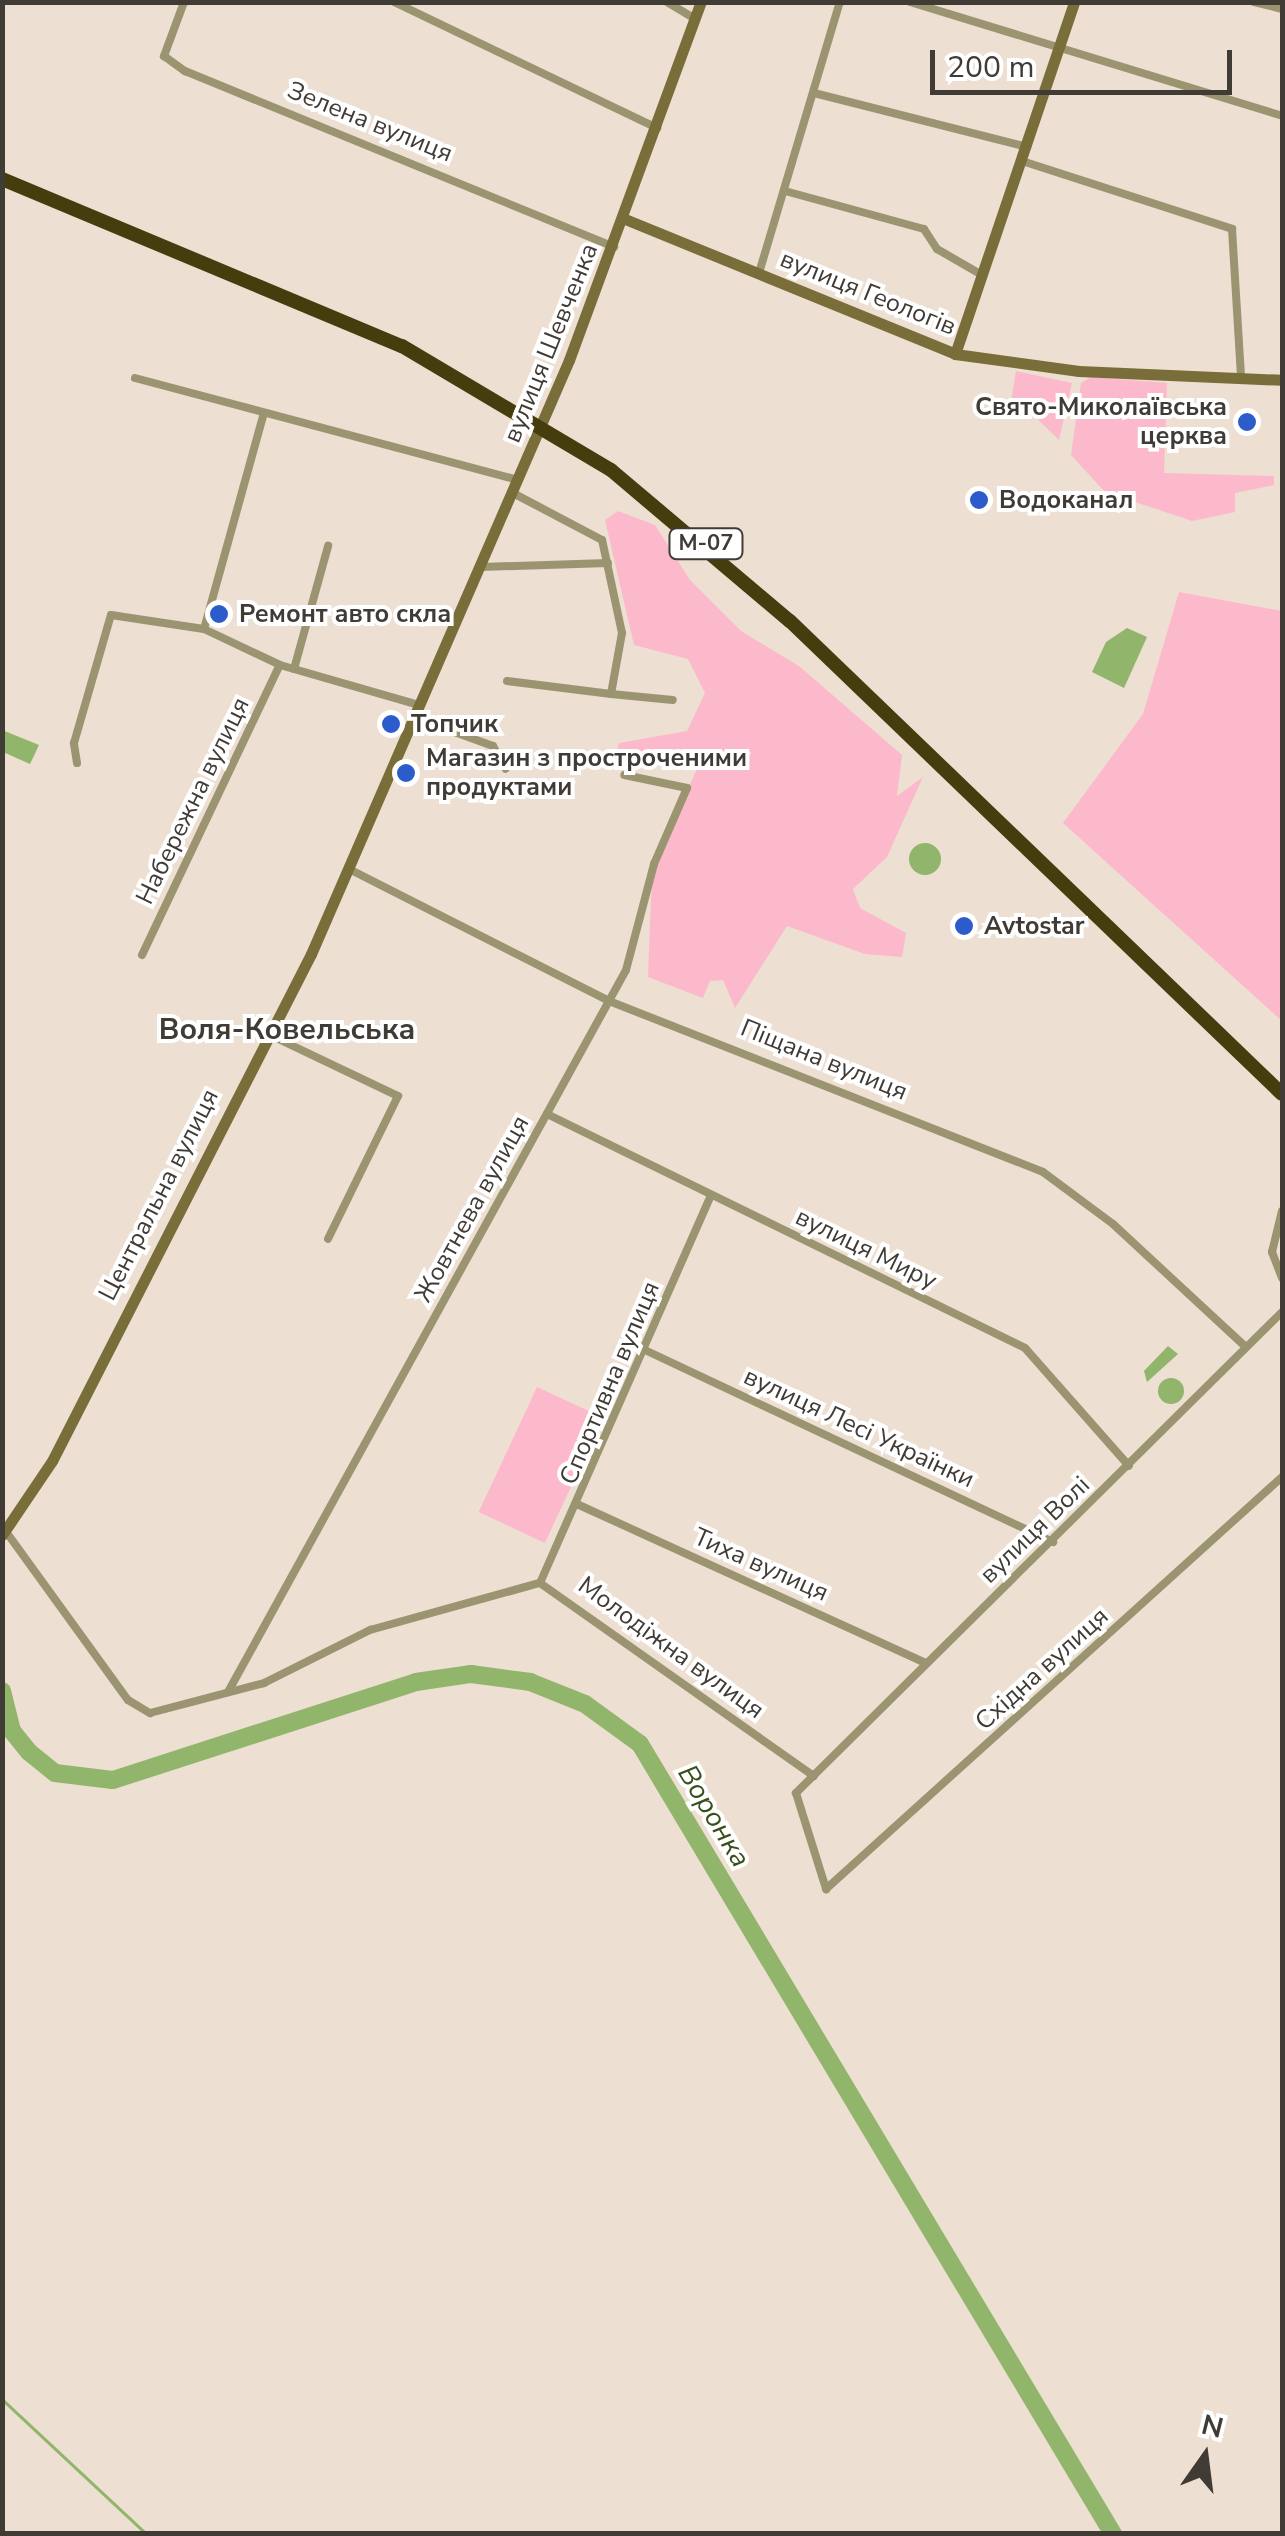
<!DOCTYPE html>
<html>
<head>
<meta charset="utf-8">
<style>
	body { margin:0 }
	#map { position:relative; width:1285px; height:2536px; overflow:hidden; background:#eddfd1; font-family:"Nunito Sans",sans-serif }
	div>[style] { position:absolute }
	.green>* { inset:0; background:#fdb9cc; transform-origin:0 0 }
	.water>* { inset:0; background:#91b56b }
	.round { border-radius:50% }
	.stream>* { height:2.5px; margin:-1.25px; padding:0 1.25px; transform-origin:1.25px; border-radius:1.25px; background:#91b56b }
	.river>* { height:18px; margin:-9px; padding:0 9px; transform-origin:9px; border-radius:9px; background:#91b56b }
	.street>* { height:8px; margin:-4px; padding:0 4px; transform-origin:4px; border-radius:4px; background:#9b9471 }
	.secondary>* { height:11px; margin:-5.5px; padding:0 5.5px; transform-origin:5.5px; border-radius:5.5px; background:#796e39 }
	.highway>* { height:14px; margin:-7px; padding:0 7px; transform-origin:7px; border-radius:7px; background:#463d0e }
	.dots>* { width:28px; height:28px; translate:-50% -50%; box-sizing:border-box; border:5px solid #fff; border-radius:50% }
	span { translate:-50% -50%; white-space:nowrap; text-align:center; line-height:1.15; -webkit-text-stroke:8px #fff; paint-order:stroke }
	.shield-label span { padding:2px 8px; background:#fff; border:2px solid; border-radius:8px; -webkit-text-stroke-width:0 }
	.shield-label { font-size:22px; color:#413b36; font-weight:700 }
	.street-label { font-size:25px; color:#413b36 }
	.poi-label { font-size:25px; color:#413b36; font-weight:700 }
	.right { translate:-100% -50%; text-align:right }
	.left { translate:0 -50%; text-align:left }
	.water-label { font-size:28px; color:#384f1a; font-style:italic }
	.quarter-label { font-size:30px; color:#413b36; font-weight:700 }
	.frame { position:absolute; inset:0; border:5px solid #413b36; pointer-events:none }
	.north { position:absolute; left:1155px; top:2406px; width:100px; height:100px; -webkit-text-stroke:8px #fff; paint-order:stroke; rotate:14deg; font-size:28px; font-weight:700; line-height:40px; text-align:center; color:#413b36 }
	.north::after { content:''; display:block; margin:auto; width:35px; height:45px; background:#413b36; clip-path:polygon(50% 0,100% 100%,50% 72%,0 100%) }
	.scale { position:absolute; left:930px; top:50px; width:302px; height:45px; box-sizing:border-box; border:5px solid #413b36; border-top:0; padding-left:12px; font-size:30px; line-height:35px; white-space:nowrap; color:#413b36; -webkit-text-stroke:8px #fff; paint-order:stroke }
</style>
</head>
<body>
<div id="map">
	<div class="green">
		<div style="clip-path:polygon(1016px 371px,1072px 383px,1059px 440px,1030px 412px,1010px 408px)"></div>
		<div style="clip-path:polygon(1091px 377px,1167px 383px,1164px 473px,1274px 476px,1274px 485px,1235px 493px,1235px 512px,1192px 521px,1105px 492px,1071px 455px,1081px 383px)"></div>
		<div style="clip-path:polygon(618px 511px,655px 525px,690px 580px,741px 631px,799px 666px,902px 755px,897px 796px,923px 777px,887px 857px,853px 889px,860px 908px,906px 933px,902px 957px,865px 954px,787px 926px,735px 1008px,723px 980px,710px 981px,703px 998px,648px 977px,652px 872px,699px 764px,616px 757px,619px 743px,687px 731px,705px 693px,688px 659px,634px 645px,605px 520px)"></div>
		<div style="clip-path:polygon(1179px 592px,1282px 611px,1282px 1021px,1063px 823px,1143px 714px)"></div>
		<div style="left:537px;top:1387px;width:73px;height:138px;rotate:25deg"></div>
	</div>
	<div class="water">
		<div style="clip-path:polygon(1127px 628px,1147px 637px,1124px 688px,1092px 672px,1106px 642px)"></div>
		<div style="clip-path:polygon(2px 730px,39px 745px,30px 764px,3px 752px)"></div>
		<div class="round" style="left:909px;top:843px;width:32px;height:32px"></div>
		<div style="clip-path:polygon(1168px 1346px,1178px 1354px,1147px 1382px,1144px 1371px)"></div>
		<div class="round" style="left:1158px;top:1378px;width:26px;height:26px"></div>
	</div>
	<div class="stream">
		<div style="left:2px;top:2399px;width:198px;rotate:43deg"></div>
	</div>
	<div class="river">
		<div style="left:2px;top:1691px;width:41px;rotate:76deg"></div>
		<div style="left:12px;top:1731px;width:27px;rotate:51deg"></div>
		<div style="left:29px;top:1752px;width:33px;rotate:39deg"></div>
		<div style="left:55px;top:1773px;width:58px;rotate:6.9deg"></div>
		<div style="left:113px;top:1780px;width:318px;rotate:-17.9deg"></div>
		<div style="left:416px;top:1682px;width:56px;rotate:-8.3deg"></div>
		<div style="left:471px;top:1674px;width:60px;rotate:7.7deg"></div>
		<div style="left:530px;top:1682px;width:59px;rotate:21.8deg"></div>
		<div style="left:585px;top:1704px;width:68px;rotate:36deg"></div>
		<div style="left:640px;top:1744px;width:921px;rotate:59.09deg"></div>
	</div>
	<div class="street">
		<div style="left:184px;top:2px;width:58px;rotate:110.3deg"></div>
		<div style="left:164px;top:56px;width:26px;rotate:36deg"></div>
		<div style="left:185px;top:71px;width:464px;rotate:22.3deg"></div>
		<div style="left:394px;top:2px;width:292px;rotate:25.6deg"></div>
		<div style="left:667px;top:2px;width:33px;rotate:31deg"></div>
		<div style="left:910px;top:2px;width:389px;rotate:17deg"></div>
		<div style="left:1254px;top:2px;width:29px;rotate:14deg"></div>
		<div style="left:814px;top:93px;width:220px;rotate:14.2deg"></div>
		<div style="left:1022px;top:161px;width:221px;rotate:17.9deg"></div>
		<div style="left:1232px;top:229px;width:149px;rotate:86.5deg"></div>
		<div style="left:785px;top:191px;width:144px;rotate:15.3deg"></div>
		<div style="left:924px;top:229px;width:24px;rotate:57deg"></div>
		<div style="left:937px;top:249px;width:52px;rotate:30deg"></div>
		<div style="left:759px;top:273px;width:283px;rotate:-73.4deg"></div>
		<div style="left:135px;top:378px;width:396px;rotate:14.9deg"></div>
		<div style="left:481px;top:567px;width:127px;rotate:-1.8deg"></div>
		<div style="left:204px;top:629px;width:224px;rotate:-74.5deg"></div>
		<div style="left:294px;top:669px;width:128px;rotate:-74.5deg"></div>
		<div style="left:507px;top:681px;width:105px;rotate:7.1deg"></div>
		<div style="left:611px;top:694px;width:62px;rotate:-79.8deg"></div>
		<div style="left:622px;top:633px;width:95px;rotate:-102.1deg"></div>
		<div style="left:602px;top:540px;width:101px;rotate:-152.2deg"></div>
		<div style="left:611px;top:694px;width:62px;rotate:5.5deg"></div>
		<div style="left:413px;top:717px;width:85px;rotate:19.9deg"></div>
		<div style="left:493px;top:746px;width:26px;rotate:61deg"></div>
		<div style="left:77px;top:763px;width:20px;rotate:-99deg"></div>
		<div style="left:74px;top:743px;width:133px;rotate:-73.9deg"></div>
		<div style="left:111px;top:615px;width:94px;rotate:8.6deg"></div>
		<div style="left:204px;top:629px;width:84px;rotate:25.3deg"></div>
		<div style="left:280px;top:665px;width:145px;rotate:16.1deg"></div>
		<div style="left:349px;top:869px;width:292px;rotate:26.9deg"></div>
		<div style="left:609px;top:1001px;width:466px;rotate:21.5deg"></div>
		<div style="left:1043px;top:1172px;width:87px;rotate:36.6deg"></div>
		<div style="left:1113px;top:1224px;width:181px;rotate:42.8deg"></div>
		<div style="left:142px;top:955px;width:321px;rotate:-64.6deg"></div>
		<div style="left:270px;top:1035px;width:142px;rotate:25.5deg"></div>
		<div style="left:398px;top:1096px;width:159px;rotate:116.1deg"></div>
		<div style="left:547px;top:1114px;width:532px;rotate:26.08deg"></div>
		<div style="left:1025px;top:1348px;width:157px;rotate:48.6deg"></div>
		<div style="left:1282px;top:1211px;width:42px;rotate:103.7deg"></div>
		<div style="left:1272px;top:1252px;width:28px;rotate:69deg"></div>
		<div style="left:1282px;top:1312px;width:684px;rotate:135.3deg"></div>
		<div style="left:796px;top:1793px;width:101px;rotate:72.6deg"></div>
		<div style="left:826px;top:1889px;width:615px;rotate:-42.1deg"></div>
		<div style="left:647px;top:1351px;width:449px;rotate:25.2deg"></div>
		<div style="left:579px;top:1505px;width:381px;rotate:24.5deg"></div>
		<div style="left:7px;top:1533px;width:206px;rotate:54.1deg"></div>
		<div style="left:128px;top:1700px;width:26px;rotate:31deg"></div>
		<div style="left:150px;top:1713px;width:118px;rotate:-14.7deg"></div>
		<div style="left:264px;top:1683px;width:119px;rotate:-26.6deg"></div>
		<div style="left:370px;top:1630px;width:176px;rotate:-15.5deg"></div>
		<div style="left:540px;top:1583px;width:335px;rotate:35.2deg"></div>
		<div style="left:540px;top:1583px;width:423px;rotate:-66.2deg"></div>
		<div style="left:228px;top:1692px;width:824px;rotate:-61.13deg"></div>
		<div style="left:626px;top:970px;width:110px;rotate:-75.2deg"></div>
		<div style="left:654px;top:864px;width:83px;rotate:-66.5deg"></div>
		<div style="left:687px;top:788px;width:64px;rotate:-168.3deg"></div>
	</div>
	<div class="secondary">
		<div style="left:625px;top:219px;width:357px;rotate:22.2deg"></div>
		<div style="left:955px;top:354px;width:125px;rotate:7.8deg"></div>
		<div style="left:1079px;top:371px;width:203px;rotate:2.5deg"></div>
		<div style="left:955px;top:354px;width:372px;rotate:-71.3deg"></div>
		<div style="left:2px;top:1535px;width:89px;rotate:-56deg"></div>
		<div style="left:52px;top:1461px;width:569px;rotate:-62.94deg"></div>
		<div style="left:311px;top:954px;width:648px;rotate:-66.52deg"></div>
		<div style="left:569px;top:360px;width:382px;rotate:-69.8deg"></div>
	</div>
	<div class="highway">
		<div style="left:2px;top:179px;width:433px;rotate:22.7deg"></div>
		<div style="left:402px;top:346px;width:243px;rotate:30.7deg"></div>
		<div style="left:611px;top:470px;width:234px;rotate:40.2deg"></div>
		<div style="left:790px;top:621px;width:682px;rotate:43.87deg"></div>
	</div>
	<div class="dots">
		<div style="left:1247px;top:422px;background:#2c5ccb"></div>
		<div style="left:979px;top:500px;background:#2c5ccb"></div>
		<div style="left:219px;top:614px;background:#2c5ccb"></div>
		<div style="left:391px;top:724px;background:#2c5ccb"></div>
		<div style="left:406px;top:773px;background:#2c5ccb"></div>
		<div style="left:964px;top:926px;background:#2c5ccb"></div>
	</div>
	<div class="shield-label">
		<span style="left:706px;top:544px">М-07</span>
	</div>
	<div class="street-label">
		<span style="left:370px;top:122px;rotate:22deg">Зелена вулиця</span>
		<span style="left:868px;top:293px;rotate:22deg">вулиця Геологів</span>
		<span style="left:551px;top:343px;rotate:-68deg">вулиця Шевченка</span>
		<span style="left:193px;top:801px;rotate:-64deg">Набережна вулиця</span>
		<span style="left:824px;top:1060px;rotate:22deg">Піщана вулиця</span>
		<span style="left:159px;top:1195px;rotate:-63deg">Центральна вулиця</span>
		<span style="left:472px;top:1209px;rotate:-61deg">Жовтнева вулиця</span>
		<span style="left:866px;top:1249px;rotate:26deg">вулиця Миру</span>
		<span style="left:610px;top:1383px;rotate:-67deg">Спортивна вулиця</span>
		<span style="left:859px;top:1428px;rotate:25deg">вулиця Лесі Українки</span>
		<span style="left:1035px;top:1530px;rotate:-44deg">вулиця Волі</span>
		<span style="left:761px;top:1565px;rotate:24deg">Тиха вулиця</span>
		<span style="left:671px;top:1648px;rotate:36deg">Молодіжна вулиця</span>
		<span style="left:1042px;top:1669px;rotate:-42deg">Східна вулиця</span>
	</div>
	<div class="poi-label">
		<span class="right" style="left:1227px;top:422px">Свято-Миколаївська<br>церква</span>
		<span class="left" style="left:999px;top:500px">Водоканал</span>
		<span class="left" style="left:239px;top:614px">Ремонт авто скла</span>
		<span class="left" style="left:411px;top:724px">Топчик</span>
		<span class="left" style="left:426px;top:773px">Магазин з простроченими<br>продуктами</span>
		<span class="left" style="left:984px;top:926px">Avtostar</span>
	</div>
	<div class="water-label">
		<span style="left:714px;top:1816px;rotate:59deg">Воронка</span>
	</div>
	<div class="quarter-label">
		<span style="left:287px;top:1030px">Воля-Ковельська</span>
	</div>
	<div class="frame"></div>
	<div class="north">N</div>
	<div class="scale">200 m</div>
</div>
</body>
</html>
